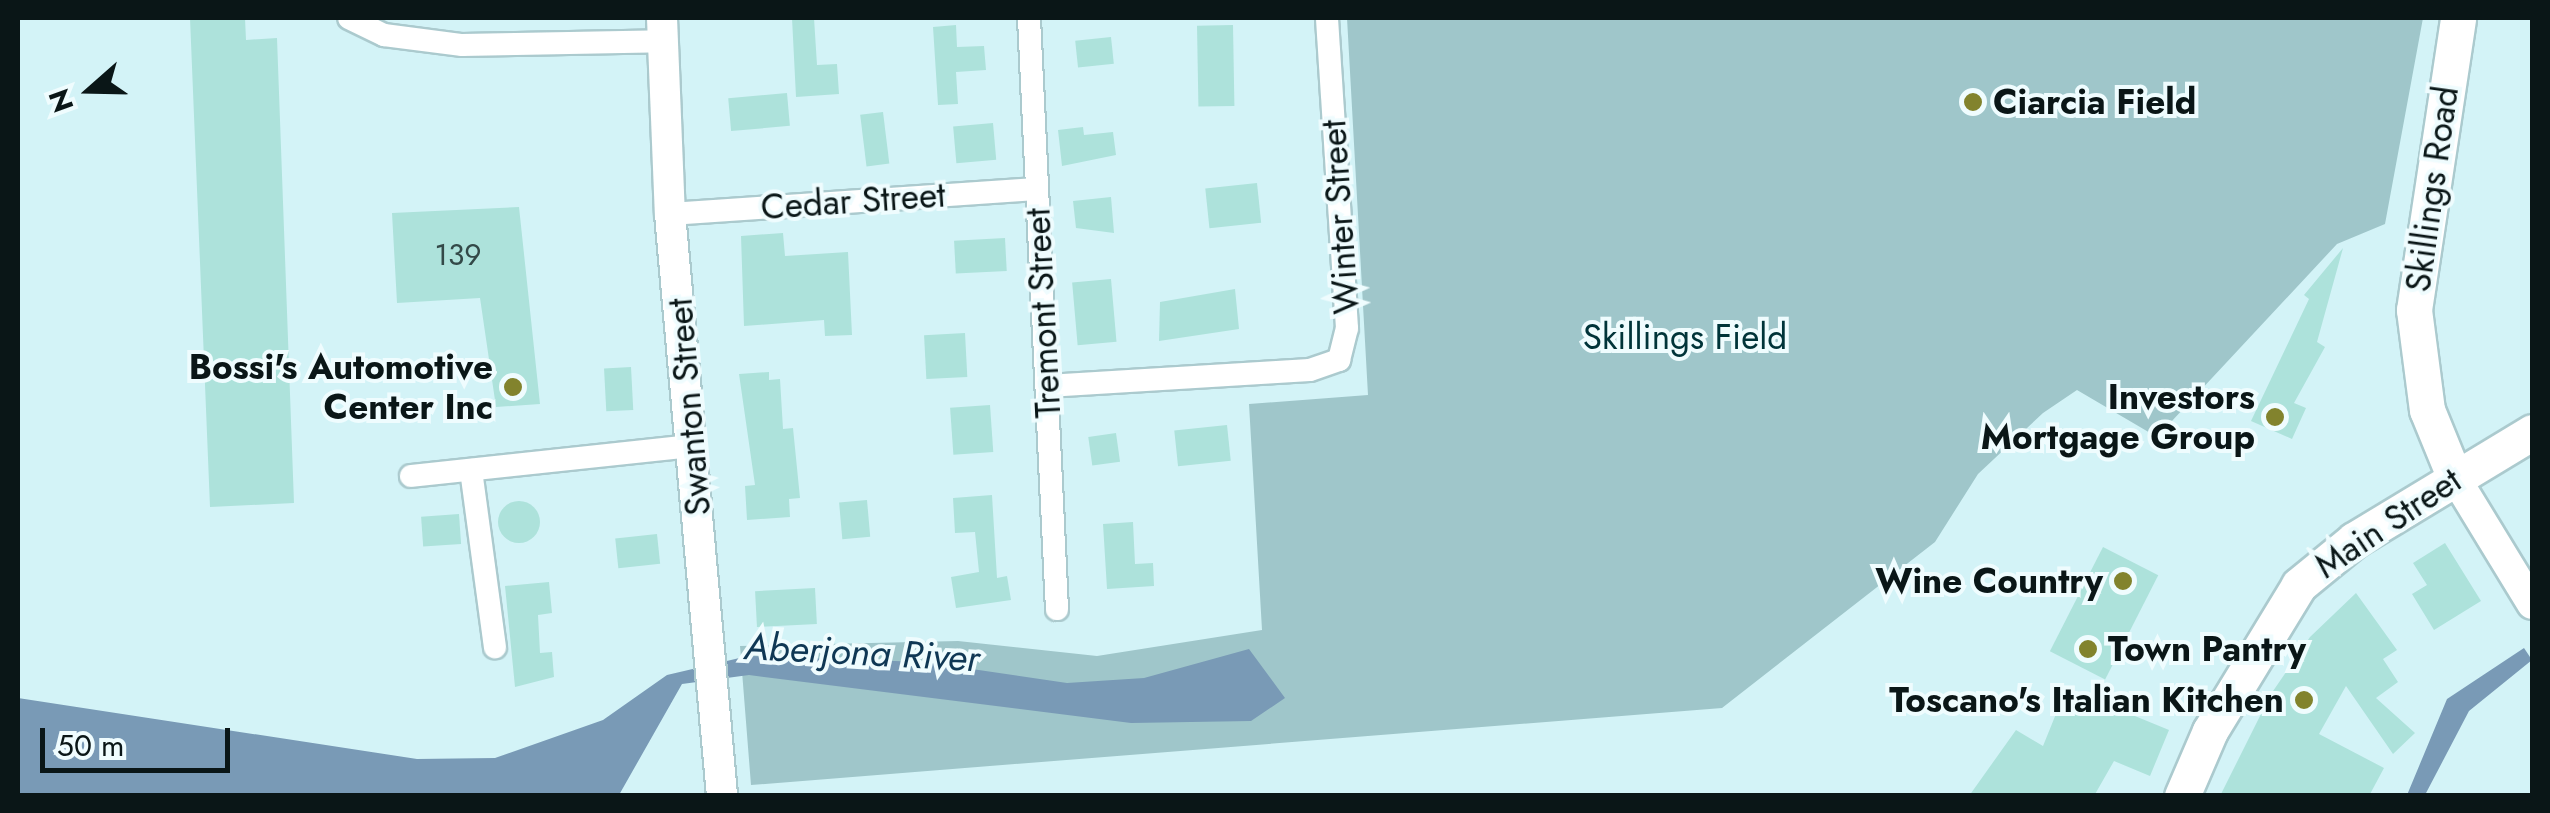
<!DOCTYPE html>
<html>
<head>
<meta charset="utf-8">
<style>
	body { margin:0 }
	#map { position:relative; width:2550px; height:813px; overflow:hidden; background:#d3f3f7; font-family:Jost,sans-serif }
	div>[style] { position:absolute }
	.green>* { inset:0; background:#9fc6ca }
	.water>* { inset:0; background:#799ab6 }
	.building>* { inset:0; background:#ade2db; transform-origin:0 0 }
	.round { border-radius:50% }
	.roads { filter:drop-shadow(2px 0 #abcace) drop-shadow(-2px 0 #abcace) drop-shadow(0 2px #abcace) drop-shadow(0 -2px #abcace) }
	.street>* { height:22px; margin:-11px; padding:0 11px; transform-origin:11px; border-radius:11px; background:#fff }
	.secondary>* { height:30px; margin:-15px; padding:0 15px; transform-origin:15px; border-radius:15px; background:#fff }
	.primary>* { height:35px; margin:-17.5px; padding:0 17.5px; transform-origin:17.5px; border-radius:17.5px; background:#fff }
	.dots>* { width:28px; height:28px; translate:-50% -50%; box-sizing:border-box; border:5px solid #effcfe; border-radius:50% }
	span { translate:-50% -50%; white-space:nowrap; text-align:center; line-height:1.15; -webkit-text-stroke:8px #effcfe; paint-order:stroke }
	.number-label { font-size:30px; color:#334948 }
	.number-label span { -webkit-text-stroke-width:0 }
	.poi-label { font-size:35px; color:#0a1617; font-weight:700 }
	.left { translate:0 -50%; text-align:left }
	.right { translate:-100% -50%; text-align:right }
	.street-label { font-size:35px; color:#0a1617 }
	.park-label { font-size:35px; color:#003439 }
	.water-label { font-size:38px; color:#0f3754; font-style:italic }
	.frame { position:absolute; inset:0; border:20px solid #0a1617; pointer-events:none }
	.north { position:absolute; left:40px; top:40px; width:100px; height:100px; -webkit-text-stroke:8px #effcfe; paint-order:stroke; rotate:250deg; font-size:28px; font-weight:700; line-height:40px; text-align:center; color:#0a1617 }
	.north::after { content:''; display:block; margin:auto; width:35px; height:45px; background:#0a1617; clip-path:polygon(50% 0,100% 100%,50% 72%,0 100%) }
	.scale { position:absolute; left:40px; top:728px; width:190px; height:45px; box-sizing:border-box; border:5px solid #0a1617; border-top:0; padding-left:12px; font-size:30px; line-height:35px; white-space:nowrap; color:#0a1617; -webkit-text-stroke:8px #effcfe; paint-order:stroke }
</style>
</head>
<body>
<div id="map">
	<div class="green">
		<div style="clip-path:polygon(1347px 18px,2423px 18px,2385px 224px,2337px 244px,2157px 437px,2077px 390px,2043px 413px,1978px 474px,1935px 542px,1722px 708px,751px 785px,740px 646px,958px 641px,1097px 656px,1262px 630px,1249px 404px,1368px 395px)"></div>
	</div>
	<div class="water">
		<div style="clip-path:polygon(2524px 648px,2532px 660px,2469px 711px,2425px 795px,2407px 795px,2447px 699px)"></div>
		<div style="clip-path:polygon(1249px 649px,1285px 698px,1251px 721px,1131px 723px,749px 675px,682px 684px,619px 795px,18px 796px,18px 698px,417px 759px,495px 758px,603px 720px,667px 675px,748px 656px,924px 662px,1067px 683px,1144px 678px)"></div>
	</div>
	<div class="building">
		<div style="clip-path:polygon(190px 18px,245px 18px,246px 40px,277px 38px,294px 503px,210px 507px)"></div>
		<div style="clip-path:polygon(792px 18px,814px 18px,817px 65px,837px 64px,839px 94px,796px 97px)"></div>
		<div style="clip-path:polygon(956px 25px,957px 47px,984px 46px,986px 70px,956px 72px,958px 104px,938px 105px,933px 27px)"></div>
		<div style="left:1233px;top:25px;width:81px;height:36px;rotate:89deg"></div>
		<div style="left:1111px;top:37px;width:27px;height:36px;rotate:84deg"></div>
		<div style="left:787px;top:93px;width:33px;height:59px;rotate:85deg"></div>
		<div style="left:883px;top:112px;width:52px;height:23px;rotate:83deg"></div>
		<div style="left:993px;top:123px;width:37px;height:40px;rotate:85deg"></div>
		<div style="clip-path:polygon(1083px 127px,1084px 135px,1113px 132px,1116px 155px,1062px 166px,1058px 130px)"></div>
		<div style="left:1257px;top:183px;width:40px;height:52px;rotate:84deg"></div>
		<div style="clip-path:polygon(1111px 197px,1114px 233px,1076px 228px,1073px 201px)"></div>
		<div style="clip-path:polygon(519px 207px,540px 404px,496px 407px,480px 298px,397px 303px,392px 213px)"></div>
		<div style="clip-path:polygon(783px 233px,785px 256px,848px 252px,852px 335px,825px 336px,824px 320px,744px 326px,741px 236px)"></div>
		<div style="left:1005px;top:238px;width:33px;height:51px;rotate:87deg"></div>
		<div style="clip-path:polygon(2343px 248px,2317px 342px,2325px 347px,2294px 403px,2306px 408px,2292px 439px,2251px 421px,2309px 299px,2304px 295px)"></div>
		<div style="left:1111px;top:279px;width:63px;height:39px;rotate:85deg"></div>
		<div style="clip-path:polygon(1235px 289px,1239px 329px,1159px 341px,1160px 302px)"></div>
		<div style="left:965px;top:333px;width:44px;height:41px;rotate:87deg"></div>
		<div style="left:631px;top:367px;width:43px;height:27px;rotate:87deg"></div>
		<div style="clip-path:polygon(769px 372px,769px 380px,780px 379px,783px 429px,793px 428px,800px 498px,789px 499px,790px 517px,747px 520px,745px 486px,755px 485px,739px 374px)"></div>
		<div style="left:990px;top:405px;width:47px;height:40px;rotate:86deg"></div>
		<div style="left:1227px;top:425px;width:36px;height:53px;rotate:84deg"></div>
		<div style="left:1116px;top:433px;width:29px;height:28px;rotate:82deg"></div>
		<div style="clip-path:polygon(992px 495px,997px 578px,1007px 576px,1011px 600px,956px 608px,951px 577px,979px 572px,975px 532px,955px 533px,953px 498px)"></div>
		<div style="left:867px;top:500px;width:37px;height:28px;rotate:85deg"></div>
		<div class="round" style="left:498px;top:501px;width:42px;height:42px"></div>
		<div style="left:459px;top:514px;width:30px;height:38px;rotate:86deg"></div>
		<div style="clip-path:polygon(1133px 522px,1135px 564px,1153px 563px,1154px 586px,1107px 589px,1103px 524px)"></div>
		<div style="left:657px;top:534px;width:30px;height:42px;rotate:84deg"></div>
		<div style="clip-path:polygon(2445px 543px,2481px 601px,2434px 630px,2412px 594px,2427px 585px,2413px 563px)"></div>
		<div style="left:2103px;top:547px;width:62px;height:117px;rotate:27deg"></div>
		<div style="clip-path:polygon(549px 582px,552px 613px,538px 615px,540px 653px,552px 652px,554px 677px,515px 687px,505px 586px)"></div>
		<div style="left:815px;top:588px;width:36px;height:60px;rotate:87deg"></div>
		<div style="clip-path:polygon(2356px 593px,2397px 650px,2383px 659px,2398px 682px,2376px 698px,2415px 733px,2393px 754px,2346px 686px,2319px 734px,2384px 768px,2369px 796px,2220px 796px,2271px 694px,2310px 637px)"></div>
		<div style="clip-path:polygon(2091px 698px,2169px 730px,2150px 776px,2114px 761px,2094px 796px,1969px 796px,2016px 730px,2043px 746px,2060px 704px,2084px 714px)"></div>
	</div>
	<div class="roads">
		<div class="street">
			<div style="left:349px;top:18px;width:39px;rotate:26deg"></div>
			<div style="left:384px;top:35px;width:79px;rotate:7.3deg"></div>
			<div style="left:462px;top:45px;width:201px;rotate:-1.1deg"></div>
			<div style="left:1029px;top:18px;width:592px;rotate:87.29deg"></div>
			<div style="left:670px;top:214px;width:367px;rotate:-3.9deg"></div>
			<div style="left:1047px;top:386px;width:263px;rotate:-3.5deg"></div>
			<div style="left:1310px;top:370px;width:31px;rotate:-19deg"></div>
			<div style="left:1339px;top:360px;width:33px;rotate:-76deg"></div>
			<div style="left:1347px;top:328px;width:311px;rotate:-93.7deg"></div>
			<div style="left:471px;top:470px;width:179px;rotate:82.3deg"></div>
			<div style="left:411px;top:476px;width:285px;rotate:-6.1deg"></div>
		</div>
		<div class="secondary">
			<div style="left:662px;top:18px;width:196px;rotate:87.7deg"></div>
			<div style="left:670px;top:214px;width:584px;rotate:84.89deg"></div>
			<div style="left:2454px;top:476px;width:150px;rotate:58.6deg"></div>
		</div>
		<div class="primary">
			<div style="left:2454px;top:476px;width:71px;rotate:-112.2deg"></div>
			<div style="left:2427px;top:410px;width:101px;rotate:-97.4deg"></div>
			<div style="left:2414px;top:310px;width:295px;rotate:-81.4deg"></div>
			<div style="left:2182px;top:796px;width:71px;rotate:-66.7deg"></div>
			<div style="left:2210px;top:731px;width:171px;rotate:-58.6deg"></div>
			<div style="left:2299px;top:585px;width:71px;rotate:-39.3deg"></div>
			<div style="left:2354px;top:540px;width:208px;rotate:-31.2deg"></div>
		</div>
	</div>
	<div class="dots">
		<div style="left:1973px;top:102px;background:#82832d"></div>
		<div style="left:513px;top:387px;background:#82832d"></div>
		<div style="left:2275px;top:417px;background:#82832d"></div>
		<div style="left:2123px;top:581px;background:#82832d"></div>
		<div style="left:2088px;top:649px;background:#82832d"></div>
		<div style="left:2304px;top:700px;background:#82832d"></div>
	</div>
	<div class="number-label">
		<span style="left:458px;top:255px">139</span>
	</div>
	<div class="poi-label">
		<span class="left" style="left:1993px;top:102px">Ciarcia Field</span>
		<span class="right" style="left:493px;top:387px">Bossi's Automotive<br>Center Inc</span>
		<span class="right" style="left:2255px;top:417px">Investors<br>Mortgage Group</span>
		<span class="right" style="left:2103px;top:581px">Wine Country</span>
		<span class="left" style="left:2108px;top:649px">Town Pantry</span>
		<span class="right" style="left:2284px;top:700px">Toscano's Italian Kitchen</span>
	</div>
	<div class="street-label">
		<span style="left:2432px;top:189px;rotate:-82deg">Skillings Road</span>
		<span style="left:853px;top:201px;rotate:-4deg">Cedar Street</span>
		<span style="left:1340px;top:217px;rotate:-94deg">Winter Street</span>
		<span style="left:1043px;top:313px;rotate:-93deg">Tremont Street</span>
		<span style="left:689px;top:407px;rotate:-95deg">Swanton Street</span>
		<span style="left:2388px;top:523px;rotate:-34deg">Main Street</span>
	</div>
	<div class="park-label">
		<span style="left:1685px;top:337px">Skillings Field</span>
	</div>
	<div class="water-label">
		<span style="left:862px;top:652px;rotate:3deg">Aberjona River</span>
	</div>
	<div class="frame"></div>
	<div class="north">N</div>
	<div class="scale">50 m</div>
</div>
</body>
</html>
